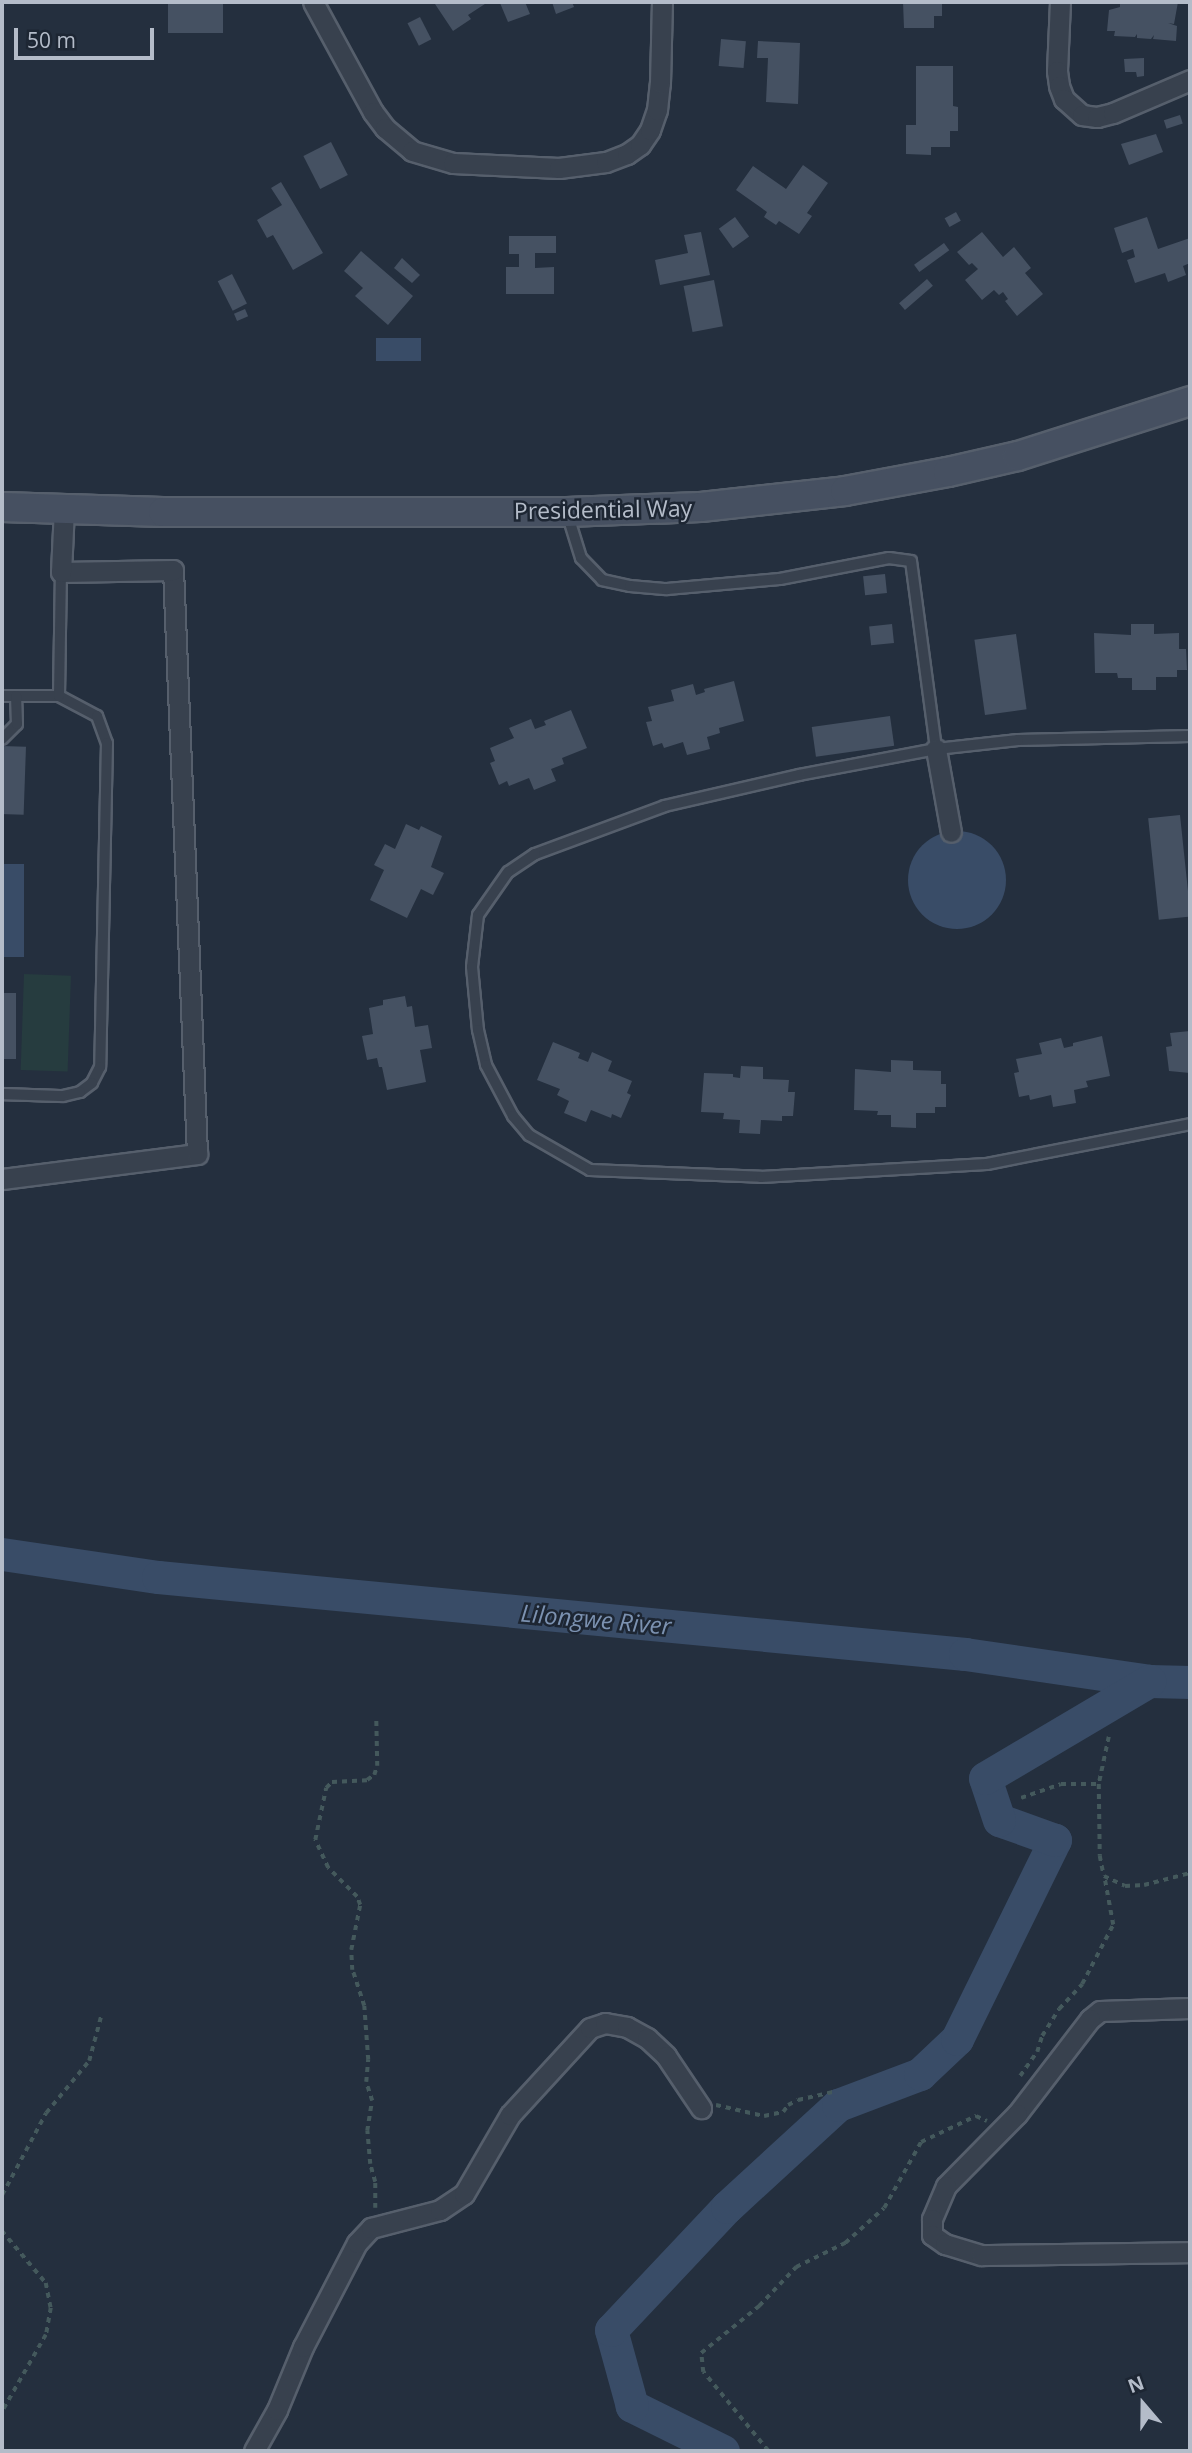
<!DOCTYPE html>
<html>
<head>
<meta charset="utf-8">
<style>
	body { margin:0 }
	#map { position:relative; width:1192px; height:2453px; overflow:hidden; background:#242f3e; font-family:"Open Sans",sans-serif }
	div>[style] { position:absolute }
	.green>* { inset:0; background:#263c3f; transform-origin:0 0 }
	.water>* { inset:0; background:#394c67; transform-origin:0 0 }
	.round { border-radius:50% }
	.river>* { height:33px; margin:-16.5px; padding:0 16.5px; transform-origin:16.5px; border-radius:16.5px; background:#394c67 }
	.building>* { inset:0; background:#455162; transform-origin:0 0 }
	.path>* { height:3.5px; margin-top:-1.75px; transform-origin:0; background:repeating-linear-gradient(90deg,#44595c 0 5px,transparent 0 10px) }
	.roads { filter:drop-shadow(2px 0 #565f6c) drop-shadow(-2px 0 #565f6c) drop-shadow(0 2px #565f6c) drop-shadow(0 -2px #565f6c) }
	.service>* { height:10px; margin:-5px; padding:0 5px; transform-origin:5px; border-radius:5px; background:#38414e }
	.minor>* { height:19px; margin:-9.5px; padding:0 9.5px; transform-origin:9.5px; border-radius:9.5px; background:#38414e }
	.secondary>* { height:28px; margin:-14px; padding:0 14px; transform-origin:14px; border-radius:14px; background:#465061 }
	span { translate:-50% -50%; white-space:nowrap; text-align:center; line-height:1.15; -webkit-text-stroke:5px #1d2633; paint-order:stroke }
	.street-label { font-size:23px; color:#b4bcc9 }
	.water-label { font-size:24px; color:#7c92b1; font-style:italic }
	.frame { position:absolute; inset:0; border:4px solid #b4bcc9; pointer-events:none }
	.north { position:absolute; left:1108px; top:2369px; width:70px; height:70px; -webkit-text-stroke:5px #1d2633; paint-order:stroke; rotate:340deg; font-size:19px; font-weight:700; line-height:28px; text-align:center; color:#b4bcc9 }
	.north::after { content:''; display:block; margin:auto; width:24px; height:32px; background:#b4bcc9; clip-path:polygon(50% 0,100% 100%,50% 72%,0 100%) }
	.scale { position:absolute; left:14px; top:28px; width:140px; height:32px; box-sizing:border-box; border:4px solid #b4bcc9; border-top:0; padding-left:9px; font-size:21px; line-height:24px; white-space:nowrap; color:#b4bcc9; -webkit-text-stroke:5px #1d2633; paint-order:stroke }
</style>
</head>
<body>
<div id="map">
	<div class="green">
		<div style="left:24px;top:974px;width:47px;height:96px;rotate:2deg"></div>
	</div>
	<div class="water">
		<div style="left:421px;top:338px;width:23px;height:45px;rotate:90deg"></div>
		<div class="round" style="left:908px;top:831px;width:98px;height:98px"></div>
		<div style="left:2px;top:864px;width:22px;height:93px"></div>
	</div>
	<div class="river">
		<div style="left:2px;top:1554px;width:158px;rotate:8.4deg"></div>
		<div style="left:158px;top:1577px;width:811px;rotate:5.45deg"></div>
		<div style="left:965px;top:1654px;width:186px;rotate:8.3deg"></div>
		<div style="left:1149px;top:1681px;width:41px;rotate:1.4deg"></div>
		<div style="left:723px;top:2451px;width:102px;rotate:-153.7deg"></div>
		<div style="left:632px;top:2406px;width:79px;rotate:-105.4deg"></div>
		<div style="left:611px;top:2330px;width:169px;rotate:-46.7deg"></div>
		<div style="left:727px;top:2207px;width:151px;rotate:-42.6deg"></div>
		<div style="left:838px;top:2105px;width:88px;rotate:-20.7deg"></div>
		<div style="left:920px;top:2074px;width:51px;rotate:-43.4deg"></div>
		<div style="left:957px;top:2039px;width:222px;rotate:-63.8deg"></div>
		<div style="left:1055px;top:1840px;width:59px;rotate:-160.3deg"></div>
		<div style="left:999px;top:1820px;width:44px;rotate:-108.4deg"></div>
		<div style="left:985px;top:1778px;width:191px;rotate:-30.6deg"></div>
	</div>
	<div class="building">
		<div style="left:168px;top:2px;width:55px;height:31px"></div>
		<div style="clip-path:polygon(438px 2px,488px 2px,468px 15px,471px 19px,453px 31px,435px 4px)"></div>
		<div style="clip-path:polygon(505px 2px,525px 2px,530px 14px,508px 22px,500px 3px)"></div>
		<div style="clip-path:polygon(552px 2px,572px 2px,574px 7px,556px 14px)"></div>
		<div style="clip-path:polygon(903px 2px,942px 2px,942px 16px,934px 16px,934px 28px,904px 28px)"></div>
		<div style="clip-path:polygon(1120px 2px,1178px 2px,1174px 24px,1168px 23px,1177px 26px,1176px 41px,1153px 39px,1154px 35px,1151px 39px,1137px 38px,1137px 34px,1135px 37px,1114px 36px,1115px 31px,1107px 31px,1109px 10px,1120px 7px)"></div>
		<div style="left:420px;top:17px;width:25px;height:14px;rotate:63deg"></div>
		<div style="left:721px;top:39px;width:25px;height:27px;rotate:5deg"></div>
		<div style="clip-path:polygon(758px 41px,800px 43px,798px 104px,766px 102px,768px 58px,757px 58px)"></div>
		<div style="clip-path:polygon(1144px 58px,1144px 76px,1137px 77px,1136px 72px,1125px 72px,1124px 59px)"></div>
		<div style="clip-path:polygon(916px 66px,953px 66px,953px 106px,958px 107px,958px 131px,950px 131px,950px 147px,931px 147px,931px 155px,906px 154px,906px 125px,916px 125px)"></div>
		<div style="left:1180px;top:115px;width:9px;height:17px;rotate:72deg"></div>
		<div style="clip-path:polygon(1156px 134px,1163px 152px,1129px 165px,1121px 144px)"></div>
		<div style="left:331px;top:142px;width:37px;height:31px;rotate:63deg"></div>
		<div style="clip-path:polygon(803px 165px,828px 183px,807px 213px,812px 216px,799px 234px,779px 221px,776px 225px,764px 217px,767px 212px,736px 190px,753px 166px,786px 189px)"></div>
		<div style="clip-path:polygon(281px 182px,323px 253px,293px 270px,273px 235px,267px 238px,257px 220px,282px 205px,271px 188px)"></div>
		<div style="left:956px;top:212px;width:10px;height:13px;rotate:61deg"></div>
		<div style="left:735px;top:217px;width:24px;height:20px;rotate:54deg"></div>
		<div style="clip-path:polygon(1147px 217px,1158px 249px,1190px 238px,1190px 263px,1183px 266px,1186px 275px,1168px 282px,1165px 273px,1135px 283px,1127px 260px,1135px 257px,1133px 249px,1122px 253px,1114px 228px)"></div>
		<div style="clip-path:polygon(701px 232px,710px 275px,660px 285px,655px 260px,688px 253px,684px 235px)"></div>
		<div style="clip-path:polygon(982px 232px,1003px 257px,1014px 247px,1031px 268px,1025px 273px,1043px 294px,1017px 316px,1005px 301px,1008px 299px,1003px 292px,999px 295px,994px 290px,982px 300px,965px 280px,978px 269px,972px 263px,969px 265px,957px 252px)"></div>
		<div style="clip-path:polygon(509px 236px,556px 236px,556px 253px,535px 253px,535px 268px,554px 267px,554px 294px,506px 294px,506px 267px,519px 267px,519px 254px,509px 254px)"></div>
		<div style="left:944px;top:243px;width:9px;height:37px;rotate:54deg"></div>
		<div style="clip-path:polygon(361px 251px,413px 296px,388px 325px,355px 296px,363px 288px,344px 271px)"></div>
		<div style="clip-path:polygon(402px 258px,420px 275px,412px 283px,394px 268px)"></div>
		<div style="left:232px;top:274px;width:33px;height:16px;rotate:63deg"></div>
		<div style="left:927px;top:279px;width:9px;height:37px;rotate:49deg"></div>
		<div style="left:714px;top:280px;width:47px;height:31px;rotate:79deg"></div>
		<div style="left:245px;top:309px;width:8px;height:12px;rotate:67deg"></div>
		<div style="left:885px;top:574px;width:19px;height:22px;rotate:84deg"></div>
		<div style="left:892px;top:624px;width:19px;height:23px;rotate:84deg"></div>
		<div style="clip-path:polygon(1131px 624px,1154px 624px,1154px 634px,1179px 633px,1179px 649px,1186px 649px,1187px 670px,1177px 670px,1177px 677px,1156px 677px,1156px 690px,1132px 690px,1132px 678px,1118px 678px,1117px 673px,1095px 673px,1094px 633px,1131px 635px)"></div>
		<div style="left:1016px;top:634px;width:76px;height:42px;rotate:82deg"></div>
		<div style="clip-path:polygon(734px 681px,744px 721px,719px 728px,720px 733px,707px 737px,710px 749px,687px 755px,683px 742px,664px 748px,662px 743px,653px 746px,646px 722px,652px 721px,648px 707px,674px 701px,671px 690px,693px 684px,696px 695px,705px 692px,704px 689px)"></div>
		<div style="clip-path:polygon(571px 710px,587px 748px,562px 758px,564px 764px,551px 769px,556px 781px,534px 790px,529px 778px,509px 786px,507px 781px,499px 785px,490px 763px,495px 761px,490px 748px,514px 738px,509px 728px,531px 719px,535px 729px,546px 725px,544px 721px)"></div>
		<div style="left:890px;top:716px;width:30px;height:79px;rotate:82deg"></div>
		<div style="left:2px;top:746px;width:24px;height:68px;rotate:2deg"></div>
		<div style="left:1180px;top:815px;width:102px;height:32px;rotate:84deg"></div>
		<div style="clip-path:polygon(406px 824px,419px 830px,421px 826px,442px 836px,431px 867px,444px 873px,433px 895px,421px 889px,407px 918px,370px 900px,384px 870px,374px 865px,385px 844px,395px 849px)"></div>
		<div style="left:2px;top:993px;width:14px;height:66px"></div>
		<div style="clip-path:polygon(405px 996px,407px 1007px,412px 1006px,415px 1027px,428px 1025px,432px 1048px,420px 1050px,426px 1082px,387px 1090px,382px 1067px,379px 1067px,377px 1058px,367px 1060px,362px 1036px,373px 1034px,369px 1008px,383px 1005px,383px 1000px)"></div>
		<div style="clip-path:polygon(1190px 1031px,1190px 1073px,1169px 1071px,1166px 1047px,1172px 1046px,1170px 1033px)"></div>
		<div style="clip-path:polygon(1102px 1036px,1110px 1076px,1086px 1081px,1088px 1087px,1074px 1090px,1076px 1103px,1053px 1107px,1051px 1095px,1030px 1100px,1029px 1095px,1019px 1097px,1014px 1073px,1019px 1072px,1016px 1059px,1042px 1054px,1039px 1043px,1061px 1038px,1064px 1048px,1073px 1046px,1073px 1043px)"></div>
		<div style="clip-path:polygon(553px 1042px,580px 1053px,578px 1058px,588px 1062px,592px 1052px,612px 1061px,608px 1071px,632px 1081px,627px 1093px,631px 1095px,621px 1118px,612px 1114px,611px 1118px,591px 1110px,586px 1122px,564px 1113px,569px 1101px,557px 1095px,560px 1089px,537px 1080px)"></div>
		<div style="clip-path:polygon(891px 1060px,913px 1061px,913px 1070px,941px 1071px,941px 1084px,946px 1084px,946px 1107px,935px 1107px,935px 1113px,916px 1113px,916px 1128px,891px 1127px,891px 1115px,877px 1115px,878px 1111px,854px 1110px,855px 1069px,891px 1072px)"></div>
		<div style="clip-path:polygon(741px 1066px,763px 1067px,763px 1079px,789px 1080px,788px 1092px,795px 1092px,793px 1116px,782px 1116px,782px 1121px,761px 1120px,760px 1134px,739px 1133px,740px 1120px,723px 1119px,724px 1113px,701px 1112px,704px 1073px,733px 1074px,733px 1077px,740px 1078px)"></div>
	</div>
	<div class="path">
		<div style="left:1109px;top:1737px;width:48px;rotate:102deg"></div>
		<div style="left:1099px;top:1784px;width:72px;rotate:89.2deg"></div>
		<div style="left:1100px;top:1856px;width:20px;rotate:79deg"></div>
		<div style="left:1104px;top:1876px;width:23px;rotate:25deg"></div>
		<div style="left:1125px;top:1886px;width:19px;rotate:-3deg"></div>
		<div style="left:1144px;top:1885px;width:48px;rotate:-14.6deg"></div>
		<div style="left:1021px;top:1798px;width:42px;rotate:-19.3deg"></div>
		<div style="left:1061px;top:1784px;width:38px"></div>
		<div style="left:1020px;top:2076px;width:29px;rotate:-55deg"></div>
		<div style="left:1037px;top:2052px;width:17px;rotate:-73deg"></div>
		<div style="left:1042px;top:2036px;width:32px;rotate:-58deg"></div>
		<div style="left:1059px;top:2009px;width:34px;rotate:-47deg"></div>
		<div style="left:1082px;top:1984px;width:67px;rotate:-62.3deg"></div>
		<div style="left:1113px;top:1925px;width:50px;rotate:-100.4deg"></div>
		<div style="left:716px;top:2105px;width:49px;rotate:12.9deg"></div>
		<div style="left:764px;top:2116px;width:19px;rotate:-12deg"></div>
		<div style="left:783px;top:2112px;width:9px;rotate:-54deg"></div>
		<div style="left:788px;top:2105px;width:11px;rotate:-27deg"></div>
		<div style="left:798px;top:2100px;width:37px;rotate:-13deg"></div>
		<div style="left:2px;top:2195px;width:93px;rotate:-61.8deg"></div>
		<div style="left:46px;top:2113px;width:67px;rotate:-50.4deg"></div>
		<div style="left:89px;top:2061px;width:47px;rotate:-75.1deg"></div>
		<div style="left:375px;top:2208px;width:26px;rotate:-90deg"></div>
		<div style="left:375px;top:2182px;width:19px;rotate:-106deg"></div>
		<div style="left:370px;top:2164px;width:33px;rotate:-95deg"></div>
		<div style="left:367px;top:2131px;width:30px;rotate:-81deg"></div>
		<div style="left:372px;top:2101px;width:20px;rotate:-108deg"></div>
		<div style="left:366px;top:2082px;width:22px;rotate:-85deg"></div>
		<div style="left:368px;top:2060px;width:54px;rotate:-94.2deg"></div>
		<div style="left:364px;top:2006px;width:38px;rotate:-108deg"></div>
		<div style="left:352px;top:1970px;width:20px;rotate:-93deg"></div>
		<div style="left:351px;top:1950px;width:46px;rotate:-78.7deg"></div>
		<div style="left:360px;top:1905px;width:9px;rotate:-111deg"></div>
		<div style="left:357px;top:1897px;width:41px;rotate:-135deg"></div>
		<div style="left:328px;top:1868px;width:31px;rotate:-115deg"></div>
		<div style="left:315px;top:1840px;width:53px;rotate:-78.1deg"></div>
		<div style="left:326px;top:1788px;width:8px;rotate:-45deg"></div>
		<div style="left:332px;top:1782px;width:35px;rotate:-3deg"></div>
		<div style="left:367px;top:1780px;width:9px;rotate:-36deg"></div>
		<div style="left:374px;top:1775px;width:9px;rotate:-72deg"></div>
		<div style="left:377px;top:1766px;width:49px;rotate:-91.2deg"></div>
		<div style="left:2px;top:2231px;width:68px;rotate:49.8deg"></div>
		<div style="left:46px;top:2283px;width:25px;rotate:79deg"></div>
		<div style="left:51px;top:2308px;width:27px;rotate:100deg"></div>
		<div style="left:46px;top:2335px;width:89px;rotate:119.7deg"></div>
		<div style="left:768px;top:2451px;width:102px;rotate:-129.4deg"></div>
		<div style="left:703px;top:2372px;width:19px;rotate:-96deg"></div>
		<div style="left:701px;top:2353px;width:75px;rotate:-39deg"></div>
		<div style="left:759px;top:2306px;width:54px;rotate:-46.5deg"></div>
		<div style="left:796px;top:2267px;width:55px;rotate:-26.1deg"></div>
		<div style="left:845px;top:2243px;width:52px;rotate:-41.9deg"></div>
		<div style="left:884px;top:2208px;width:76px;rotate:-60.7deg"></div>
		<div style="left:921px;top:2142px;width:61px;rotate:-25.3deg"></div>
		<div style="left:976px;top:2116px;width:12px;rotate:24deg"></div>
	</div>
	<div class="roads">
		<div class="service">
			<div style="left:568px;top:516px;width:44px;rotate:72.8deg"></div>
			<div style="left:581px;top:558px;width:30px;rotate:46deg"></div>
			<div style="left:602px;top:580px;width:29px;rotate:12deg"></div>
			<div style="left:630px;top:586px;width:37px;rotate:5deg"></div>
			<div style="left:667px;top:589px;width:113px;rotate:-5.1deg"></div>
			<div style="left:780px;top:579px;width:111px;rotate:-10.9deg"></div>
			<div style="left:889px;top:558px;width:22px;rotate:8deg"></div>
			<div style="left:911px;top:561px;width:190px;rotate:82.4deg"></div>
			<div style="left:2px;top:696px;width:57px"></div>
			<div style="left:59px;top:696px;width:43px;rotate:27.8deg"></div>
			<div style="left:97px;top:716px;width:29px;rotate:70deg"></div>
			<div style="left:107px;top:743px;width:324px;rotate:91.2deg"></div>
			<div style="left:100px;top:1067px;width:18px;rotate:117deg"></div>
			<div style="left:92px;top:1083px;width:15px;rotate:143deg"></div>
			<div style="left:80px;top:1092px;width:18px;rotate:167deg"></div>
			<div style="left:62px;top:1096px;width:60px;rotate:-178.1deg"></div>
			<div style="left:59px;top:696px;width:124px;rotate:-89.1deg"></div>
			<div style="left:1190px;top:736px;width:172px;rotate:178.7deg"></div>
			<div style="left:1018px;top:740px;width:82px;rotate:173.7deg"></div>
			<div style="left:936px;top:749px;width:139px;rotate:169.3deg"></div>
			<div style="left:799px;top:775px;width:138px;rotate:167deg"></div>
			<div style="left:665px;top:806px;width:139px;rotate:159.7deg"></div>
			<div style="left:535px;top:854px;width:32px;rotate:146deg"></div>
			<div style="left:508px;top:872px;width:52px;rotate:124.9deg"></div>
			<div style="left:478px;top:915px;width:52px;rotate:96.6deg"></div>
			<div style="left:472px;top:967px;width:63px;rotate:84.6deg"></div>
			<div style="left:478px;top:1030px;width:36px;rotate:77deg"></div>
			<div style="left:486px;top:1065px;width:58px;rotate:62.1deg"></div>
			<div style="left:513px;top:1116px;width:25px;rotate:50deg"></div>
			<div style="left:529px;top:1135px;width:70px;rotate:29.8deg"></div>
			<div style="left:590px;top:1170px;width:171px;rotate:2.3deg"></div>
			<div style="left:761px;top:1177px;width:226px;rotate:-3.3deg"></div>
			<div style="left:987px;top:1164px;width:207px;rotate:-11.1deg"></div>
			<div style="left:2px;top:739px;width:21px;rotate:-45deg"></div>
			<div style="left:17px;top:724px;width:28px;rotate:-92deg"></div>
		</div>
		<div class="minor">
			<div style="left:313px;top:2px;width:125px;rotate:61.4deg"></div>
			<div style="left:373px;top:112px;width:20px;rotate:53deg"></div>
			<div style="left:385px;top:128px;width:35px;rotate:40deg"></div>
			<div style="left:412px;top:151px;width:43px;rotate:16.3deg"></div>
			<div style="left:453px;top:163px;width:106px;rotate:2.7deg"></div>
			<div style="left:559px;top:168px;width:47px;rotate:-7.3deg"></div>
			<div style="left:606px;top:162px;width:22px;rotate:-21deg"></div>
			<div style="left:627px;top:154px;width:16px;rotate:-35deg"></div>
			<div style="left:640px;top:145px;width:18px;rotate:-56deg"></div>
			<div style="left:650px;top:130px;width:21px;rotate:-71deg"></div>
			<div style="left:657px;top:110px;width:27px;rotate:-84deg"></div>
			<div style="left:660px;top:83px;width:81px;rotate:-88.6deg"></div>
			<div style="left:1060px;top:2px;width:69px;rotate:92.5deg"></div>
			<div style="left:1057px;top:71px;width:15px;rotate:82deg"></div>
			<div style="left:1059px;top:86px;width:14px;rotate:69deg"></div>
			<div style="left:1064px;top:99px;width:24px;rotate:42deg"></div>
			<div style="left:1082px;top:115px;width:15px;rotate:8deg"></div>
			<div style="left:1097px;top:117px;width:16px;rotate:-14deg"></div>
			<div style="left:1113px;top:113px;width:84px;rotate:-23.2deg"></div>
			<div style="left:936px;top:749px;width:84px;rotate:79.8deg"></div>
			<div style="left:2px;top:1179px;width:197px;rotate:-7.3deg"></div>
			<div style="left:197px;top:1154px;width:584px;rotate:-92.35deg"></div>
			<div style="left:173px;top:570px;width:112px;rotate:179deg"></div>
			<div style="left:61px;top:572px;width:63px;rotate:-87.3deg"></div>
			<div style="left:1190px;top:2008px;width:90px;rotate:178.1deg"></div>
			<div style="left:1100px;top:2011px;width:13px;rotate:141deg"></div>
			<div style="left:1090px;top:2019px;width:120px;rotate:127.5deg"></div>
			<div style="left:1017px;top:2114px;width:101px;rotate:134.6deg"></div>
			<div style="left:946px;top:2186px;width:36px;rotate:113deg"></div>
			<div style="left:932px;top:2219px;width:16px;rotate:90deg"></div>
			<div style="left:932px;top:2235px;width:16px;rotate:35deg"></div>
			<div style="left:945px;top:2244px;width:38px;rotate:17deg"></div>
			<div style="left:981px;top:2255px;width:209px;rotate:-0.8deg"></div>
			<div style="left:254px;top:2451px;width:47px;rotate:-60.7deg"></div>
			<div style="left:277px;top:2410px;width:68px;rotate:-67.6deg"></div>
			<div style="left:303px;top:2347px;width:117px;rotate:-62.6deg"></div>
			<div style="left:357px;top:2243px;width:21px;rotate:-47deg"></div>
			<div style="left:371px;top:2228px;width:71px;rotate:-14.6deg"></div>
			<div style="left:440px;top:2210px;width:29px;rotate:-34deg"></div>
			<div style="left:464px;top:2194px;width:91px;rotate:-59.8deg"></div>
			<div style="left:510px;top:2115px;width:118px;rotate:-47.4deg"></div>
			<div style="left:590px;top:2028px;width:16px;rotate:-18deg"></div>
			<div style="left:605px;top:2023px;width:22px;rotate:10deg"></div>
			<div style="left:627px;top:2027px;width:23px;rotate:29deg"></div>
			<div style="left:647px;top:2038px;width:26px;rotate:43deg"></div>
			<div style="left:666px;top:2056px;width:63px;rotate:56.1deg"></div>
		</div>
		<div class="secondary">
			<div style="left:2px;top:507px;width:161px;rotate:1.8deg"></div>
			<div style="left:163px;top:512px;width:404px"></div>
			<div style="left:567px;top:512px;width:134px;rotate:-2.1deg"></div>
			<div style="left:701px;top:507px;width:145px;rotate:-6.3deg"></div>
			<div style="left:845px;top:491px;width:105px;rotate:-10.5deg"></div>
			<div style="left:948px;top:472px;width:72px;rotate:-12.9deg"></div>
			<div style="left:1018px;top:456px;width:181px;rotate:-17.7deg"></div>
		</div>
	</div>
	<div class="street-label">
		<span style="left:603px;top:509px;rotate:-1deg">Presidential Way</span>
	</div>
	<div class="water-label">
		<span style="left:596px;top:1619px;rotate:5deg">Lilongwe River</span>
	</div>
	<div class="frame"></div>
	<div class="north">N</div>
	<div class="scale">50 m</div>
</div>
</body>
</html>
